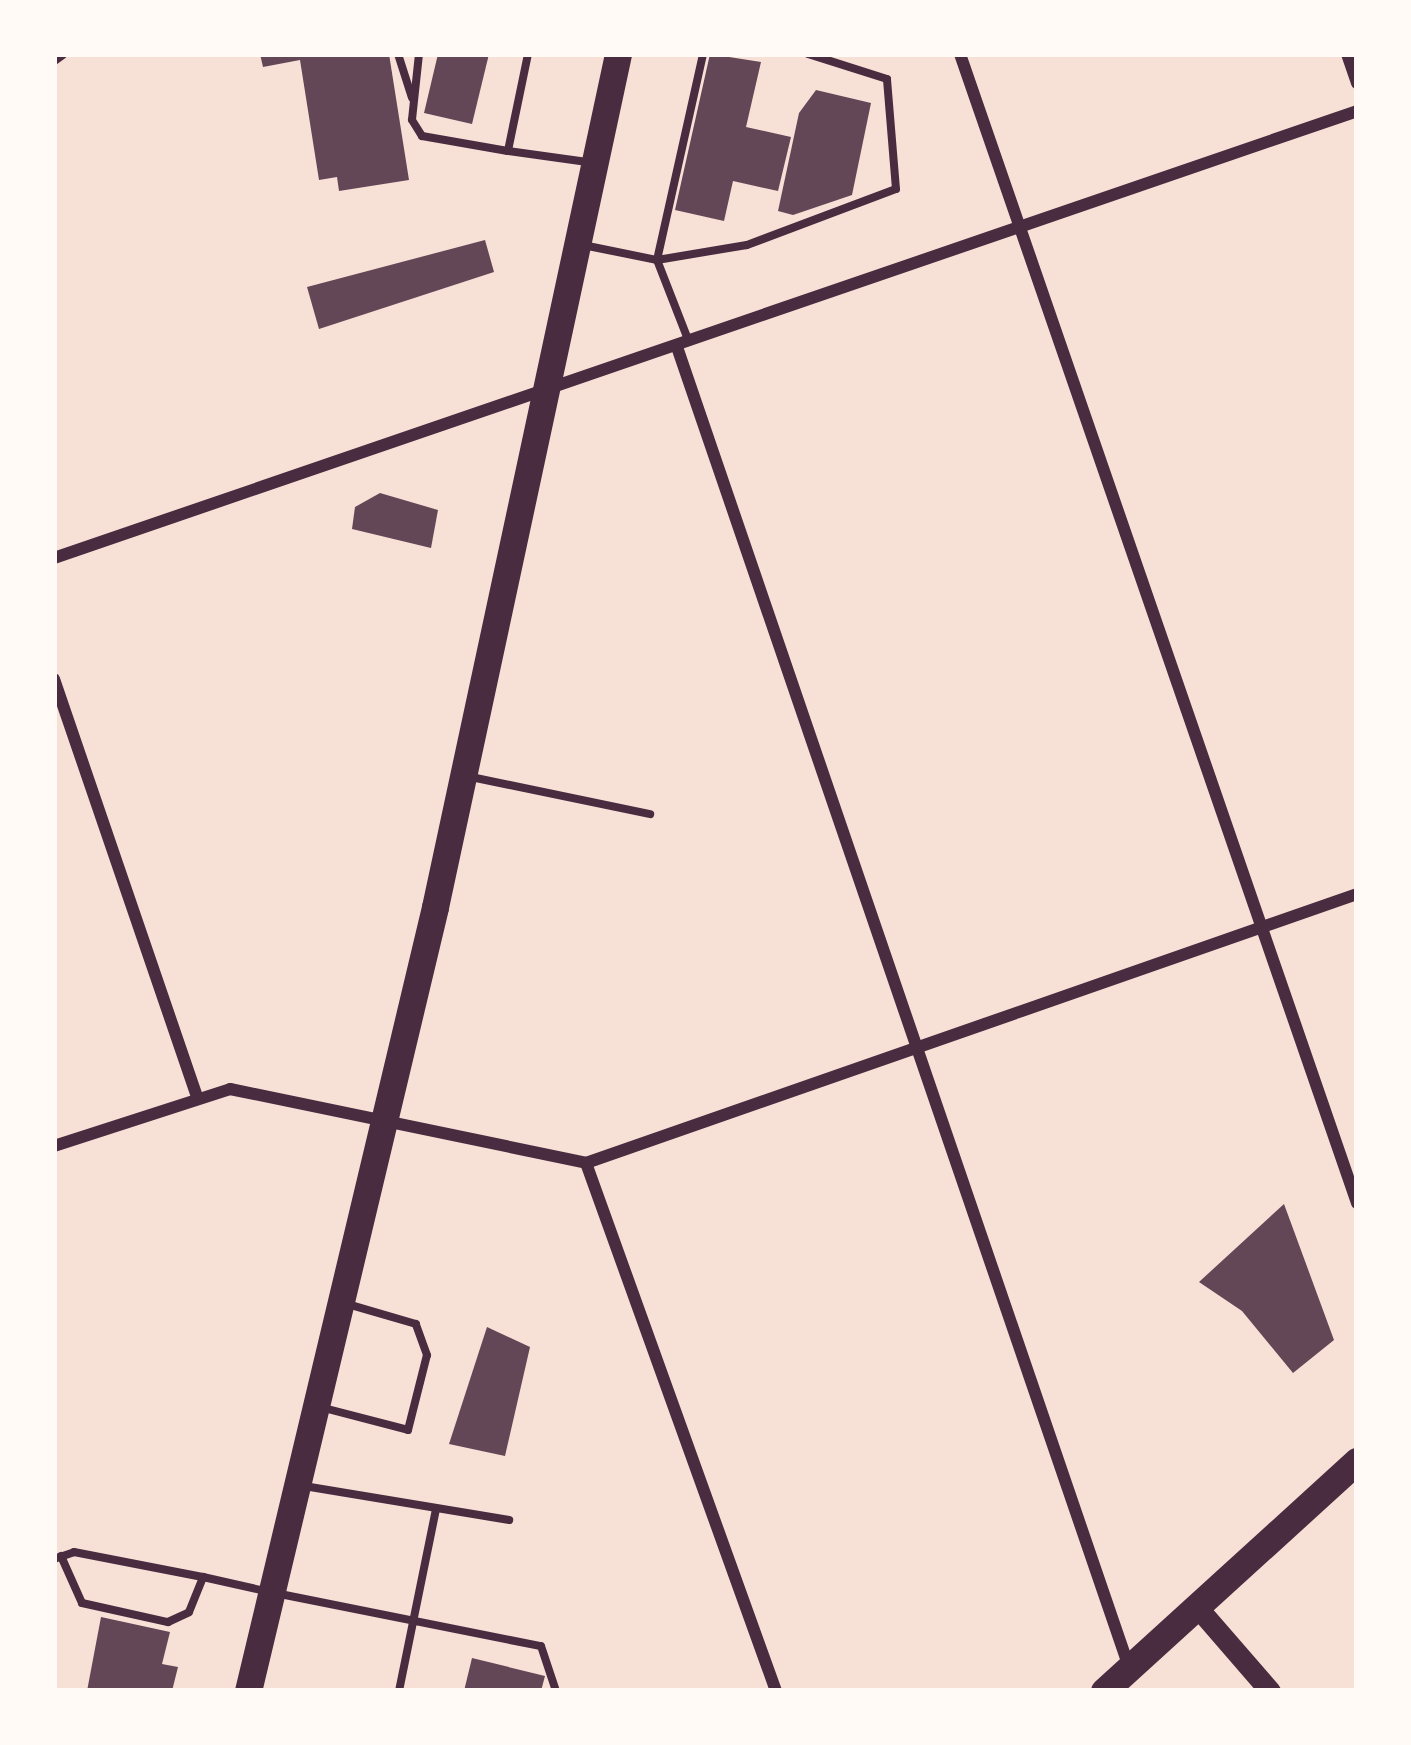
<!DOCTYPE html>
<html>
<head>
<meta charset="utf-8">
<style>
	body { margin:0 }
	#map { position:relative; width:1411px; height:1745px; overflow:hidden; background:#f7e1d7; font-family:Cabin,sans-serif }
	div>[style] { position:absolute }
	.building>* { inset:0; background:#644757 }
	.service>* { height:8px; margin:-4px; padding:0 4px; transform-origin:4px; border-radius:4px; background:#4a2c40 }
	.minor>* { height:12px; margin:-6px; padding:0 6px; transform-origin:6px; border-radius:6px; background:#4a2c40 }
	.tertiary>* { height:21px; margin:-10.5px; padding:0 10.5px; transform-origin:10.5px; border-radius:10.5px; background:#4a2c40 }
	.primary>* { height:27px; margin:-13.5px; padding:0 13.5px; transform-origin:13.5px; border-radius:13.5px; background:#4a2c40 }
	span { translate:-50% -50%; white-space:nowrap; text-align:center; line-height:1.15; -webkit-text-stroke:9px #fffaf5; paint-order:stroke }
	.frame { position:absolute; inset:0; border:57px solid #fffaf5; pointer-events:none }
</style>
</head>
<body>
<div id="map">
	<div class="building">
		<div style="clip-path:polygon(260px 54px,389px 54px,409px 180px,339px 191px,337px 177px,319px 180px,300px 60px,263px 67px)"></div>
		<div style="clip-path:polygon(438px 54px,489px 54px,472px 124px,424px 113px)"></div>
		<div style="clip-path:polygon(710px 54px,761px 62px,746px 127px,791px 137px,778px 191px,733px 181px,724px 221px,675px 210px)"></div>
		<div style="clip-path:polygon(816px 90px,871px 103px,852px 195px,793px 215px,778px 211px,799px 113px)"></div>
		<div style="clip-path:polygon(485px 240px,494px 272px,319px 329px,307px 287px)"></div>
		<div style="clip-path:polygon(380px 493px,438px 510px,431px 548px,352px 529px,355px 507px)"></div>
		<div style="clip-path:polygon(1284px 1204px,1334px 1340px,1293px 1373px,1242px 1311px,1199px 1282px)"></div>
		<div style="clip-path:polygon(487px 1327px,530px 1347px,505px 1456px,449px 1444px)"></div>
		<div style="clip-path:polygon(101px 1617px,170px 1632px,162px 1664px,178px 1667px,172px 1691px,87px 1691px)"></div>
		<div style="clip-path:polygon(472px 1658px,545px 1676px,541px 1691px,464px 1691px)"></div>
	</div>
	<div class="service">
		<div style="left:398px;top:54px;width:46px;rotate:72.3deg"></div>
		<div style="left:419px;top:54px;width:66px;rotate:96.1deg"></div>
		<div style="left:412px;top:120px;width:19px;rotate:58deg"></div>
		<div style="left:422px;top:136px;width:87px;rotate:9.9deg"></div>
		<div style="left:528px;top:54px;width:99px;rotate:101.7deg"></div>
		<div style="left:508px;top:151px;width:80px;rotate:7.9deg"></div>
		<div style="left:583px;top:245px;width:76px;rotate:11.5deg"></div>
		<div style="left:657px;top:260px;width:91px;rotate:-9.5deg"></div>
		<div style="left:747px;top:245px;width:159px;rotate:-20.6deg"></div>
		<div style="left:896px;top:189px;width:110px;rotate:-94.7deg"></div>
		<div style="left:887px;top:79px;width:83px;rotate:-162.4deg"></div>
		<div style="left:689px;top:342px;width:88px;rotate:-111.3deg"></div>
		<div style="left:657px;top:260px;width:211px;rotate:-77.4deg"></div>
		<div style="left:471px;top:777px;width:183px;rotate:11.7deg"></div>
		<div style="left:320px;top:1407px;width:91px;rotate:14.6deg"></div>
		<div style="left:408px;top:1430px;width:77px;rotate:-75.8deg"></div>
		<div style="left:427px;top:1355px;width:33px;rotate:-110deg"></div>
		<div style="left:416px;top:1324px;width:72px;rotate:-163.8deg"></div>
		<div style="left:304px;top:1486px;width:208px;rotate:9.4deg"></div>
		<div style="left:61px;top:1556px;width:51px;rotate:65.9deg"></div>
		<div style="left:82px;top:1603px;width:88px;rotate:12.5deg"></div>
		<div style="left:168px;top:1622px;width:23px;rotate:-25deg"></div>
		<div style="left:189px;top:1612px;width:38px;rotate:-68deg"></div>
		<div style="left:203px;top:1577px;width:64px;rotate:12.7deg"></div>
		<div style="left:54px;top:1559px;width:21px;rotate:-19deg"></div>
		<div style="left:74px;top:1552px;width:131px;rotate:11deg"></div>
		<div style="left:280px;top:1594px;width:266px;rotate:11.3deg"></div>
		<div style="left:541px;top:1646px;width:47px;rotate:71.6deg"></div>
		<div style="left:399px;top:1691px;width:186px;rotate:-78.5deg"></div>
	</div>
	<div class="minor">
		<div style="left:960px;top:54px;width:1216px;rotate:70.94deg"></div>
		<div style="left:1347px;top:54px;width:31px;rotate:71deg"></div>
		<div style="left:54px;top:59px;width:9px;rotate:-36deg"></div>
		<div style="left:677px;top:347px;width:1395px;rotate:71.1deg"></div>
		<div style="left:54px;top:558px;width:1378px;rotate:-18.93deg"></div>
		<div style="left:54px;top:679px;width:441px;rotate:71.1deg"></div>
		<div style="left:54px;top:1146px;width:185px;rotate:-17.9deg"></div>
		<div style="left:230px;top:1089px;width:364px;rotate:11.7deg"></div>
		<div style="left:586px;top:1163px;width:817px;rotate:-19.23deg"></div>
		<div style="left:586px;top:1163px;width:561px;rotate:70.21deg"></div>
	</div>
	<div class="tertiary">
		<div style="left:1198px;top:1608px;width:110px;rotate:49.1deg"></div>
	</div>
	<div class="primary">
		<div style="left:248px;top:1691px;width:806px;rotate:-76.58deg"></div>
		<div style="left:435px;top:907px;width:872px;rotate:-77.89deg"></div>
		<div style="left:1104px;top:1691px;width:342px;rotate:-42.3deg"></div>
	</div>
	<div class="frame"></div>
</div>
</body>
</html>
